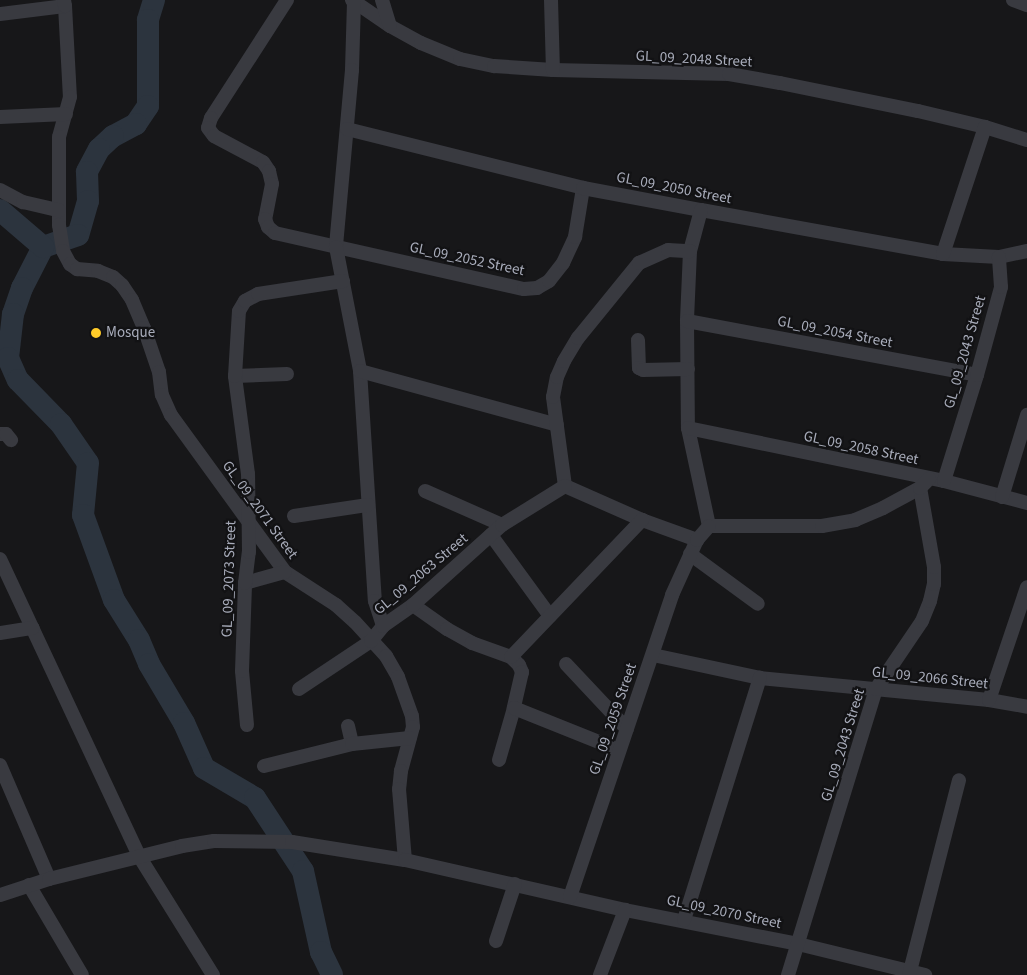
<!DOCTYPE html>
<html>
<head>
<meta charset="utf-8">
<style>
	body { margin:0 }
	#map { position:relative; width:1027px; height:975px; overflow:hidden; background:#171719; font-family:"Source Sans 3",sans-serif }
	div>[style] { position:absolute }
	.river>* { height:22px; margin:-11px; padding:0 11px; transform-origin:11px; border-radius:11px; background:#2c343e }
	.street>* { height:14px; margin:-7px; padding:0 7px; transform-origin:7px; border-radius:7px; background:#393a40 }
	.dots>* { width:14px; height:14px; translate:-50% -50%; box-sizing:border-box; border:2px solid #121214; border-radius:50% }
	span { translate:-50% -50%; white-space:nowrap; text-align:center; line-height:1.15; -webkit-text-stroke:4.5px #121214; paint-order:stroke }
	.street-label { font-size:15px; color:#a8acba }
	.poi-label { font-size:15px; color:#a8acba }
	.left { translate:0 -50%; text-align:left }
</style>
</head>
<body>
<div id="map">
	<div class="river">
		<div style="left:154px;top:0;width:21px;rotate:107deg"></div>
		<div style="left:148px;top:20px;width:86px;rotate:90deg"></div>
		<div style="left:148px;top:106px;width:22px;rotate:124deg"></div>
		<div style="left:136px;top:124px;width:26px;rotate:152deg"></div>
		<div style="left:113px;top:136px;width:19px;rotate:137deg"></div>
		<div style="left:99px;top:149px;width:26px;rotate:118deg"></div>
		<div style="left:87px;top:172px;width:29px;rotate:88deg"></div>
		<div style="left:88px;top:201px;width:35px;rotate:106deg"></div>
		<div style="left:78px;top:235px;width:37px;rotate:161deg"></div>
		<div style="left:43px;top:247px;width:46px;rotate:117.1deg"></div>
		<div style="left:22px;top:288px;width:28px;rotate:109deg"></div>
		<div style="left:13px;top:314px;width:44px;rotate:96.5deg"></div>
		<div style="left:8px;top:358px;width:24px;rotate:66deg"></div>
		<div style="left:18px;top:380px;width:62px;rotate:45.7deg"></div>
		<div style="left:61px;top:424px;width:47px;rotate:55.3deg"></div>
		<div style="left:88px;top:463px;width:52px;rotate:95.5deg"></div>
		<div style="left:83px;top:515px;width:90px;rotate:70deg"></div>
		<div style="left:114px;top:600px;width:47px;rotate:58deg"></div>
		<div style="left:139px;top:640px;width:26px;rotate:67deg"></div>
		<div style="left:149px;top:664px;width:69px;rotate:59.3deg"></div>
		<div style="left:184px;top:723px;width:49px;rotate:66deg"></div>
		<div style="left:204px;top:768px;width:59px;rotate:30.5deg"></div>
		<div style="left:255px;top:798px;width:87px;rotate:56.7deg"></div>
		<div style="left:303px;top:871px;width:83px;rotate:77.5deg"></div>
		<div style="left:321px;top:952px;width:25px;rotate:64deg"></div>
		<div style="left:0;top:210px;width:57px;rotate:40.7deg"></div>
	</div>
	<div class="street">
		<div style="left:287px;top:0;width:140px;rotate:122.8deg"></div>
		<div style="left:211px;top:118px;width:10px;rotate:107deg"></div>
		<div style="left:208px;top:128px;width:10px;rotate:53deg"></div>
		<div style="left:214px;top:136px;width:55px;rotate:28deg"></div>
		<div style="left:263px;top:162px;width:11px;rotate:56deg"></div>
		<div style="left:269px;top:171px;width:13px;rotate:77deg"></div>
		<div style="left:272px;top:184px;width:36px;rotate:101deg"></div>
		<div style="left:265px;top:219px;width:9px;rotate:69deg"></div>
		<div style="left:268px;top:227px;width:9px;rotate:41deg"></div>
		<div style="left:275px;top:233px;width:255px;rotate:12.7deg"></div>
		<div style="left:524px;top:289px;width:13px;rotate:-4deg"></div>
		<div style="left:537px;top:288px;width:14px;rotate:-30deg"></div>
		<div style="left:549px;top:281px;width:23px;rotate:-52deg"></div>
		<div style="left:563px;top:263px;width:29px;rotate:-65deg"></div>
		<div style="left:575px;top:237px;width:50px;rotate:-80.7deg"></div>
		<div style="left:352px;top:0;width:46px;rotate:34.4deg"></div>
		<div style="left:390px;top:26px;width:35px;rotate:29deg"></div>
		<div style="left:421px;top:43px;width:42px;rotate:22.3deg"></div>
		<div style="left:460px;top:59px;width:35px;rotate:12deg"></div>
		<div style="left:494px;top:66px;width:59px;rotate:3.9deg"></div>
		<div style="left:553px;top:70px;width:176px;rotate:1.3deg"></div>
		<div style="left:729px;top:74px;width:52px;rotate:10deg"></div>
		<div style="left:780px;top:83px;width:141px;rotate:11.5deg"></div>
		<div style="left:918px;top:111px;width:69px;rotate:13.4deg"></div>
		<div style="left:985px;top:127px;width:44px;rotate:17.2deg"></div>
		<div style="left:382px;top:0;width:27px;rotate:73deg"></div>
		<div style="left:551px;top:0;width:70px;rotate:88.4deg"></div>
		<div style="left:1013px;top:0;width:15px;rotate:20deg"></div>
		<div style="left:354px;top:2px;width:68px;rotate:91.7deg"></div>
		<div style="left:352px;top:70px;width:178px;rotate:95.2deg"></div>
		<div style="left:336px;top:247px;width:126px;rotate:79deg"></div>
		<div style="left:360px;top:371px;width:230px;rotate:86.3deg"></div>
		<div style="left:375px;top:601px;width:26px;rotate:72deg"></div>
		<div style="left:65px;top:6px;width:91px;rotate:86.9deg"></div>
		<div style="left:70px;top:97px;width:41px;rotate:105.4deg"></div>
		<div style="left:59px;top:137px;width:88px;rotate:90deg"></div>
		<div style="left:59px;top:225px;width:26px;rotate:81deg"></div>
		<div style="left:63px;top:251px;width:15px;rotate:62deg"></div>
		<div style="left:70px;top:264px;width:9px;rotate:36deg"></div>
		<div style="left:77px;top:269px;width:21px;rotate:5deg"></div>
		<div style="left:98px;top:271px;width:16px;rotate:22deg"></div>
		<div style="left:113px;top:277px;width:12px;rotate:42deg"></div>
		<div style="left:122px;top:285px;width:18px;rotate:56deg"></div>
		<div style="left:132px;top:300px;width:30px;rotate:67deg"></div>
		<div style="left:144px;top:328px;width:46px;rotate:71.2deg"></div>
		<div style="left:159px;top:372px;width:23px;rotate:83deg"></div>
		<div style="left:162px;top:395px;width:22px;rotate:66deg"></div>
		<div style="left:171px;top:415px;width:194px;rotate:54deg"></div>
		<div style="left:285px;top:572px;width:61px;rotate:32.9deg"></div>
		<div style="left:336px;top:605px;width:25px;rotate:42deg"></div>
		<div style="left:355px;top:622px;width:46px;rotate:47.6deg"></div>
		<div style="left:386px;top:656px;width:24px;rotate:60deg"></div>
		<div style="left:398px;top:677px;width:41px;rotate:70.3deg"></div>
		<div style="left:412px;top:716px;width:11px;rotate:85deg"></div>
		<div style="left:413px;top:727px;width:46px;rotate:105.3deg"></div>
		<div style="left:401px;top:771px;width:18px;rotate:96deg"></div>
		<div style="left:399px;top:789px;width:71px;rotate:85.2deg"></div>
		<div style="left:0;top:14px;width:65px;rotate:-7deg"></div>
		<div style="left:65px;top:6px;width:6px;rotate:-99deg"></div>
		<div style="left:0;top:117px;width:66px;rotate:-2.6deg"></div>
		<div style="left:347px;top:129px;width:243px;rotate:14deg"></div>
		<div style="left:583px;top:188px;width:120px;rotate:10.6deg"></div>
		<div style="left:701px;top:210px;width:246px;rotate:10.3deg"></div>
		<div style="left:943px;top:254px;width:56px;rotate:3.1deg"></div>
		<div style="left:999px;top:257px;width:29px;rotate:-12deg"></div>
		<div style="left:0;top:190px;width:26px;rotate:28deg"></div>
		<div style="left:23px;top:202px;width:37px;rotate:13deg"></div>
		<div style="left:701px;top:210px;width:42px;rotate:105deg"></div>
		<div style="left:690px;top:251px;width:70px;rotate:92.5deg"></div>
		<div style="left:687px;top:321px;width:107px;rotate:89.5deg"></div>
		<div style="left:688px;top:428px;width:100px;rotate:77.9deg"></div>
		<div style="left:943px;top:254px;width:134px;rotate:-71.7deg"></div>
		<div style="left:687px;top:321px;width:295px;rotate:10.5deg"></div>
		<div style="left:638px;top:340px;width:28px;rotate:88deg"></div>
		<div style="left:639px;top:368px;width:4px;rotate:27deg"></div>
		<div style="left:643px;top:370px;width:45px;rotate:-1.3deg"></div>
		<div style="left:360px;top:371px;width:204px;rotate:15.3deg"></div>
		<div style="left:235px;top:376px;width:52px;rotate:-2.2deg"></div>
		<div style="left:688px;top:428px;width:261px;rotate:11.7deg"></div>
		<div style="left:944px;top:481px;width:86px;rotate:14.8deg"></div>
		<div style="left:0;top:434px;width:6px"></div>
		<div style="left:6px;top:434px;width:8px;rotate:50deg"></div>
		<div style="left:944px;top:481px;width:111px;rotate:-72.7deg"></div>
		<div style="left:977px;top:375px;width:91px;rotate:-74.7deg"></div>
		<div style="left:1001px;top:287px;width:30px;rotate:-94deg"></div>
		<div style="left:565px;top:486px;width:90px;rotate:-97.7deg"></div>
		<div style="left:553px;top:397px;width:20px;rotate:-79deg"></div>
		<div style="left:557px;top:377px;width:17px;rotate:-66deg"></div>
		<div style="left:564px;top:361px;width:27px;rotate:-59deg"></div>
		<div style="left:578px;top:338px;width:97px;rotate:-50.9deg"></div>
		<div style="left:639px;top:263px;width:32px;rotate:-24deg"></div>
		<div style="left:668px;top:250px;width:22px;rotate:3deg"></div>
		<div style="left:565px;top:486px;width:84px;rotate:23.8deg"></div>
		<div style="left:642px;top:520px;width:59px;rotate:20deg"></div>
		<div style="left:425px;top:491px;width:84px;rotate:23.8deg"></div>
		<div style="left:1002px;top:497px;width:86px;rotate:-73deg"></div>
		<div style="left:294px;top:516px;width:75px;rotate:-8.5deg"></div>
		<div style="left:709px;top:526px;width:113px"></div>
		<div style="left:822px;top:526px;width:34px;rotate:-10deg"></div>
		<div style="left:855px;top:520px;width:30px;rotate:-23deg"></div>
		<div style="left:883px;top:508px;width:42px;rotate:-28.4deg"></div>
		<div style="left:491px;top:535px;width:100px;rotate:53.9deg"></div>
		<div style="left:690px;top:554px;width:84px;rotate:36.3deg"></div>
		<div style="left:0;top:559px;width:328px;rotate:64.9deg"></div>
		<div style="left:139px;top:856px;width:140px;rotate:58.1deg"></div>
		<div style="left:245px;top:583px;width:41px;rotate:-15.4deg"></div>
		<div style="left:413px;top:605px;width:42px;rotate:35.2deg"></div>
		<div style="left:447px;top:629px;width:29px;rotate:29deg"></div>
		<div style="left:472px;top:643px;width:41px;rotate:19.7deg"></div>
		<div style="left:511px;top:657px;width:11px;rotate:45deg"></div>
		<div style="left:519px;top:665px;width:8px;rotate:67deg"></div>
		<div style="left:522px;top:672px;width:37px;rotate:103deg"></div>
		<div style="left:514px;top:708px;width:54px;rotate:106.1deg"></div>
		<div style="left:0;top:633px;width:33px;rotate:-9deg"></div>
		<div style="left:653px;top:655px;width:109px;rotate:12.1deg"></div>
		<div style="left:760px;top:678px;width:230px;rotate:5.5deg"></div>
		<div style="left:989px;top:700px;width:39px;rotate:10deg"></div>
		<div style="left:511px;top:657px;width:190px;rotate:-46.3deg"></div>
		<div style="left:566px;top:664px;width:89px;rotate:46.8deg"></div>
		<div style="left:299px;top:689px;width:87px;rotate:-33.7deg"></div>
		<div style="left:371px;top:641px;width:19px;rotate:-51deg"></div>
		<div style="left:383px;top:626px;width:37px;rotate:-35deg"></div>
		<div style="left:413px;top:605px;width:120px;rotate:-42deg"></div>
		<div style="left:502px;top:525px;width:74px;rotate:-31.8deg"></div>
		<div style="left:989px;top:700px;width:119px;rotate:-71.4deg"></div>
		<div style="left:514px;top:708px;width:113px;rotate:21.8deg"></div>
		<div style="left:247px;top:725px;width:54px;rotate:-95.3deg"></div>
		<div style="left:242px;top:671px;width:88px;rotate:-88deg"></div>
		<div style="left:245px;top:583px;width:31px;rotate:-83deg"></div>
		<div style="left:249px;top:552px;width:78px;rotate:-90.7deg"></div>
		<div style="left:248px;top:474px;width:99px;rotate:-97.6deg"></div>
		<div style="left:235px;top:376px;width:65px;rotate:-86.5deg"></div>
		<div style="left:239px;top:311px;width:12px;rotate:-59deg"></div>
		<div style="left:245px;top:301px;width:15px;rotate:-28deg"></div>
		<div style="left:258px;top:294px;width:86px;rotate:-8.7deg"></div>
		<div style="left:348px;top:726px;width:18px;rotate:77deg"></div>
		<div style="left:0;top:765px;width:124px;rotate:66.7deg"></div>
		<div style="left:264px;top:766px;width:91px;rotate:-14deg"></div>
		<div style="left:352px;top:744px;width:58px;rotate:-5.9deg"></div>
		<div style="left:29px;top:885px;width:104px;rotate:59.5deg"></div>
		<div style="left:0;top:895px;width:52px;rotate:-18.1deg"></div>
		<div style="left:49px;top:879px;width:137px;rotate:-13.9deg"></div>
		<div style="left:182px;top:846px;width:32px;rotate:-9deg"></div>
		<div style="left:214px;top:841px;width:78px;rotate:0.7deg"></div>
		<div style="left:292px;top:842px;width:114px;rotate:9.1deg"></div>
		<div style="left:405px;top:860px;width:226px;rotate:12.8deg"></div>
		<div style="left:625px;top:910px;width:176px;rotate:11.1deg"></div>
		<div style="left:798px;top:944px;width:131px;rotate:13.7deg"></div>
		<div style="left:570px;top:897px;width:319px;rotate:-71.3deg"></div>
		<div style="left:672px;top:595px;width:60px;rotate:-65.6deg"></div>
		<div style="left:697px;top:540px;width:18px;rotate:-49deg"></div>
		<div style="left:684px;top:920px;width:254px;rotate:-72.6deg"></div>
		<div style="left:496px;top:941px;width:60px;rotate:-71.6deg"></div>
		<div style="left:600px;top:975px;width:70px;rotate:-69deg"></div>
		<div style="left:788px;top:975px;width:299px;rotate:-72.9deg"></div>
		<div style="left:876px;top:689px;width:82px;rotate:-55.9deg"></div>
		<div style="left:922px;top:621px;width:22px;rotate:-68deg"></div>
		<div style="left:930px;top:601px;width:17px;rotate:-77deg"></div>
		<div style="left:934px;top:584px;width:17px;rotate:-90deg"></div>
		<div style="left:934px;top:567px;width:80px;rotate:-100deg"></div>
		<div style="left:920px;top:488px;width:13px;rotate:-45deg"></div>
		<div style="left:909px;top:975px;width:201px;rotate:-75.6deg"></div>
	</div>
	<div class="dots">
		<div style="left:96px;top:333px;background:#ffcb29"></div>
	</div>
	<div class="street-label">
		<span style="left:694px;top:59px;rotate:3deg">GL_09_2048 Street</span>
		<span style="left:674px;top:188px;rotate:11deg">GL_09_2050 Street</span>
		<span style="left:467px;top:259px;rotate:12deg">GL_09_2052 Street</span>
		<span style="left:835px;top:332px;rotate:11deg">GL_09_2054 Street</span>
		<span style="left:965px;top:352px;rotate:-74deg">GL_09_2043 Street</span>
		<span style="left:861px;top:448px;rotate:12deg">GL_09_2058 Street</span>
		<span style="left:260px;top:510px;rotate:54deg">GL_09_2071 Street</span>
		<span style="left:421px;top:574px;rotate:-40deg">GL_09_2063 Street</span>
		<span style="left:229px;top:579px;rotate:-88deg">GL_09_2073 Street</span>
		<span style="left:930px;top:678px;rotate:6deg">GL_09_2066 Street</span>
		<span style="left:613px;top:719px;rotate:-71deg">GL_09_2059 Street</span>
		<span style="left:843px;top:745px;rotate:-73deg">GL_09_2043 Street</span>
		<span style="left:724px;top:912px;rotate:12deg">GL_09_2070 Street</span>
	</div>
	<div class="poi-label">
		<span class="left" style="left:106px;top:333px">Mosque</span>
	</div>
</div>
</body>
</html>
